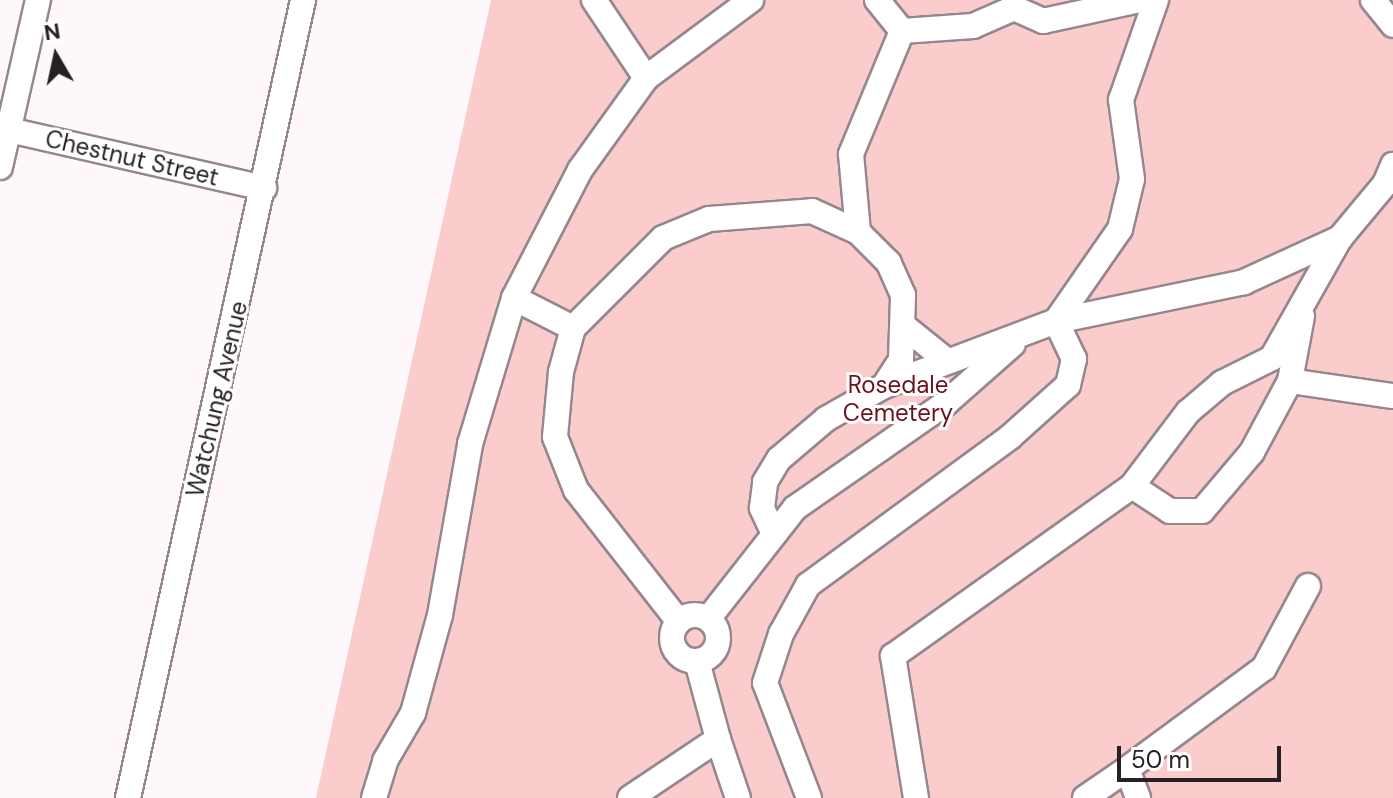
<!DOCTYPE html>
<html>
<head>
<meta charset="utf-8">
<style>
	body { margin:0 }
	#map { position:relative; width:1393px; height:798px; overflow:hidden; background:#fef8fc; font-family:"DM Sans",sans-serif }
	div>[style] { position:absolute }
	.green>* { inset:0; background:#facdcc }
	.roads { filter:drop-shadow(2px 0 #95868f) drop-shadow(-2px 0 #95868f) drop-shadow(0 2px #95868f) drop-shadow(0 -2px #95868f) }
	.minor>* { height:24px; margin:-12px; padding:0 12px; transform-origin:12px; border-radius:12px; background:#fff }
	.minor>.ring { margin:-12px; padding:0; box-sizing:content-box; background:none; border:24px solid #fff; border-radius:50% }
	span { translate:-50% -50%; white-space:nowrap; text-align:center; line-height:1.15; -webkit-text-stroke:6px #fff; paint-order:stroke }
	.street-label { font-size:24px; color:#262024 }
	.park-label { font-size:24px; color:#6b121f }
	.north { position:absolute; left:16px; top:16px; width:80px; height:80px; -webkit-text-stroke:6px #fff; paint-order:stroke; rotate:351deg; font-size:22px; font-weight:700; line-height:32px; text-align:center; color:#262024 }
	.north::after { content:''; display:block; margin:auto; width:28px; height:36px; background:#262024; clip-path:polygon(50% 0,100% 100%,50% 72%,0 100%) }
	.scale { position:absolute; left:1117px; top:746px; width:164px; height:36px; box-sizing:border-box; border:4px solid #262024; border-top:0; padding-left:10px; font-size:24px; line-height:28px; white-space:nowrap; color:#262024; -webkit-text-stroke:6px #fff; paint-order:stroke }
</style>
</head>
<body>
<div id="map">
	<div class="green">
		<div style="clip-path:polygon(491px 0,1393px 0,1393px 798px,316px 798px)"></div>
	</div>
	<div class="roads">
		<div class="minor">
			<div style="left:594px;top:0;width:94px;rotate:56.3deg"></div>
			<div style="left:877px;top:0;width:40px;rotate:51deg"></div>
			<div style="left:902px;top:31px;width:71px;rotate:-4deg"></div>
			<div style="left:973px;top:26px;width:45px;rotate:-23.7deg"></div>
			<div style="left:1014px;top:0;width:8px;rotate:90deg"></div>
			<div style="left:1014px;top:8px;width:32px;rotate:24deg"></div>
			<div style="left:1043px;top:21px;width:99px;rotate:-12.2deg"></div>
			<div style="left:1373px;top:0;width:32px;rotate:51deg"></div>
			<div style="left:0;top:128px;width:271px;rotate:12.8deg"></div>
			<div style="left:0;top:167px;width:171px;rotate:-77.2deg"></div>
			<div style="left:514px;top:298px;width:144px;rotate:-62.7deg"></div>
			<div style="left:580px;top:170px;width:113px;rotate:-54.3deg"></div>
			<div style="left:646px;top:78px;width:131px;rotate:-36.6deg"></div>
			<div style="left:1302px;top:316px;width:66px;rotate:100.5deg"></div>
			<div style="left:1290px;top:381px;width:104px;rotate:8.3deg"></div>
			<div style="left:1056px;top:321px;width:112px;rotate:-55.2deg"></div>
			<div style="left:1120px;top:229px;width:51px;rotate:-76.5deg"></div>
			<div style="left:1132px;top:179px;width:80px;rotate:-97.9deg"></div>
			<div style="left:1121px;top:100px;width:106px;rotate:-70.7deg"></div>
			<div style="left:1056px;top:321px;width:192px;rotate:-11.7deg"></div>
			<div style="left:1244px;top:282px;width:106px;rotate:-24.6deg"></div>
			<div style="left:905px;top:327px;width:53px;rotate:38.8deg"></div>
			<div style="left:573px;top:328px;width:46px;rotate:105.3deg"></div>
			<div style="left:561px;top:372px;width:65px;rotate:95.3deg"></div>
			<div style="left:555px;top:437px;width:57px;rotate:68.4deg"></div>
			<div style="left:576px;top:490px;width:167px;rotate:52deg"></div>
			<div style="left:1290px;top:381px;width:81px;rotate:118.2deg"></div>
			<div style="left:1252px;top:452px;width:77px;rotate:130.3deg"></div>
			<div style="left:1202px;top:511px;width:32px;rotate:180deg"></div>
			<div style="left:1170px;top:511px;width:45px;rotate:-146.7deg"></div>
			<div style="left:1132px;top:486px;width:93px;rotate:-52.9deg"></div>
			<div style="left:1188px;top:412px;width:45px;rotate:-40.5deg"></div>
			<div style="left:1222px;top:383px;width:56px;rotate:-26.6deg"></div>
			<div style="left:1272px;top:358px;width:138px;rotate:-60.5deg"></div>
			<div style="left:1340px;top:238px;width:70px;rotate:-50.2deg"></div>
			<div style="left:1385px;top:184px;width:21px;rotate:-67deg"></div>
			<div style="left:774px;top:534px;width:29px;rotate:-115deg"></div>
			<div style="left:762px;top:508px;width:26px;rotate:-83deg"></div>
			<div style="left:765px;top:482px;width:27px;rotate:-59deg"></div>
			<div style="left:779px;top:459px;width:62px;rotate:-40.4deg"></div>
			<div style="left:826px;top:419px;width:67px;rotate:-29.6deg"></div>
			<div style="left:884px;top:386px;width:31px;rotate:-57deg"></div>
			<div style="left:901px;top:360px;width:65px;rotate:-88.2deg"></div>
			<div style="left:903px;top:295px;width:35px;rotate:-114deg"></div>
			<div style="left:889px;top:263px;width:44px;rotate:-135deg"></div>
			<div class="ring" style="left:672px;top:615px;width:22px;height:22px"></div>
			<div style="left:708px;top:619px;width:141px;rotate:-51.9deg"></div>
			<div style="left:795px;top:508px;width:184px;rotate:-34.8deg"></div>
			<div style="left:946px;top:403px;width:89px;rotate:-41.4deg"></div>
			<div style="left:718px;top:739px;width:62px;rotate:71.3deg"></div>
			<div style="left:1127px;top:769px;width:170px;rotate:-36.4deg"></div>
			<div style="left:1264px;top:668px;width:93px;rotate:-61.8deg"></div>
			<div style="left:128px;top:798px;width:817px;rotate:-77.63deg"></div>
			<div style="left:374px;top:798px;width:39px;rotate:-73deg"></div>
			<div style="left:385px;top:761px;width:56px;rotate:-59.7deg"></div>
			<div style="left:413px;top:713px;width:102px;rotate:-74.6deg"></div>
			<div style="left:440px;top:615px;width:174px;rotate:-80deg"></div>
			<div style="left:470px;top:444px;width:152px;rotate:-73.2deg"></div>
			<div style="left:514px;top:298px;width:66px;rotate:27deg"></div>
			<div style="left:573px;top:328px;width:127px;rotate:-45deg"></div>
			<div style="left:663px;top:238px;width:50px;rotate:-22.4deg"></div>
			<div style="left:709px;top:219px;width:103px;rotate:-4.4deg"></div>
			<div style="left:812px;top:211px;width:51px;rotate:24.5deg"></div>
			<div style="left:858px;top:232px;width:78px;rotate:-95.1deg"></div>
			<div style="left:851px;top:154px;width:133px;rotate:-67.5deg"></div>
			<div style="left:630px;top:798px;width:106px;rotate:-33.8deg"></div>
			<div style="left:718px;top:739px;width:81px;rotate:-105.1deg"></div>
			<div style="left:809px;top:798px;width:123px;rotate:-110.9deg"></div>
			<div style="left:765px;top:683px;width:52px;rotate:-71.9deg"></div>
			<div style="left:781px;top:634px;width:56px;rotate:-61.1deg"></div>
			<div style="left:808px;top:585px;width:250px;rotate:-36.2deg"></div>
			<div style="left:1010px;top:437px;width:78px;rotate:-41.9deg"></div>
			<div style="left:1068px;top:385px;width:27px;rotate:-77deg"></div>
			<div style="left:1074px;top:359px;width:42px;rotate:-115.3deg"></div>
			<div style="left:1056px;top:321px;width:184px;rotate:159.3deg"></div>
			<div style="left:916px;top:798px;width:144px;rotate:-99.2deg"></div>
			<div style="left:893px;top:656px;width:293px;rotate:-35.4deg"></div>
			<div style="left:1085px;top:798px;width:51px;rotate:-34.6deg"></div>
			<div style="left:1127px;top:769px;width:31px;rotate:69deg"></div>
		</div>
	</div>
	<div class="street-label">
		<span style="left:132px;top:158px;rotate:13deg">Chestnut Street</span>
		<span style="left:217px;top:399px;rotate:-77deg">Watchung Avenue</span>
	</div>
	<div class="park-label">
		<span style="left:898px;top:399px">Rosedale<br>Cemetery</span>
	</div>
	<div class="north">N</div>
	<div class="scale">50 m</div>
</div>
</body>
</html>
